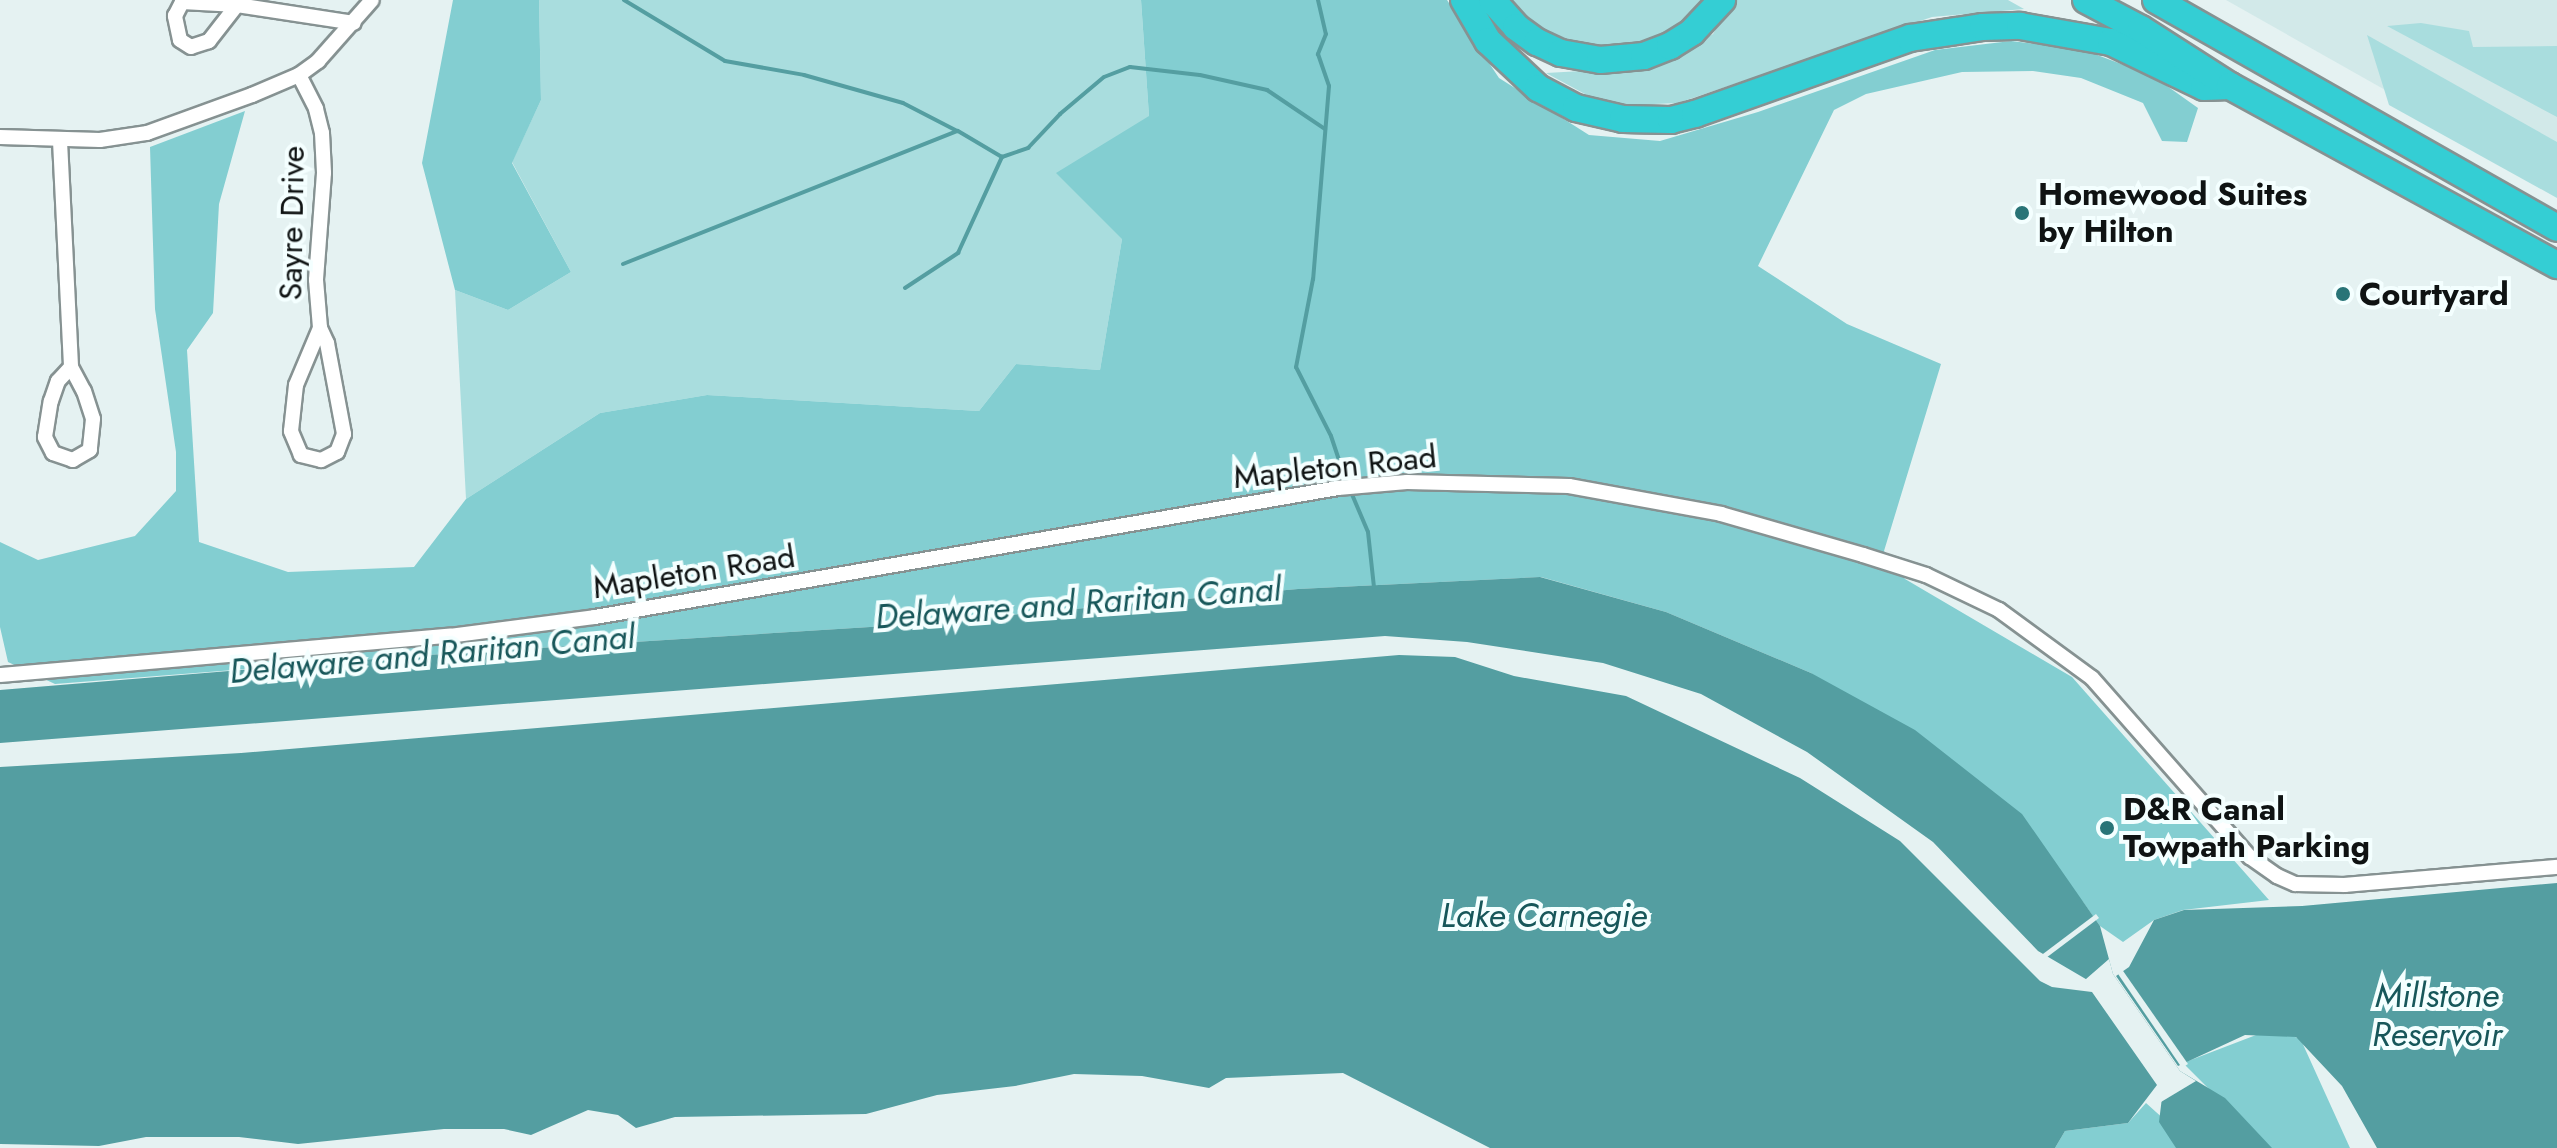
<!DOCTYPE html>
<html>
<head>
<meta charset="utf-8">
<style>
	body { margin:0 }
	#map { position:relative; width:2557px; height:1148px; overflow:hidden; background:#e5f2f2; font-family:Jost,sans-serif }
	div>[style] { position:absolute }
	.built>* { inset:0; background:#d2e9e9 }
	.green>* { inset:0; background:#a9ddde }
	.forest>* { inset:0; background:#83ced1 }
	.water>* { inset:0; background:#549ea1 }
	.pier>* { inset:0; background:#e5f2f2; transform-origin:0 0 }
	.stream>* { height:4px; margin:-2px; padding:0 2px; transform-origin:2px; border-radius:2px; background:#549ea1 }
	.roads { filter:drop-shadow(2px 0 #869292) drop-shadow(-2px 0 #869292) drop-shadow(0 2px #869292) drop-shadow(0 -2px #869292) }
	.street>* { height:14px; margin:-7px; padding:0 7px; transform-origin:7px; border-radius:7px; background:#fff }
	.highway>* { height:26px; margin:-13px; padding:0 13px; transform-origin:13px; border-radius:13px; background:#34ced4 }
	.dots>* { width:22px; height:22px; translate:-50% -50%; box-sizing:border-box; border:4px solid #f4ffff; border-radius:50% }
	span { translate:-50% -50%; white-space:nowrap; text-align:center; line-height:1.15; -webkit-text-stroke:8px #f4ffff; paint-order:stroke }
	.poi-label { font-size:32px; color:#0f1313; font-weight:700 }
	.left { translate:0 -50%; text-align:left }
	.street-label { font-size:32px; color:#0f1313 }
	.water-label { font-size:34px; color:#17575a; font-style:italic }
</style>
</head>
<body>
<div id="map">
	<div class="built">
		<div style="clip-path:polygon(2226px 0,2557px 0,2557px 187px)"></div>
	</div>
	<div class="green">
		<div style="clip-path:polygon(539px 0,1141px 0,1149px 116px,1122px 239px,1100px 370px,1016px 364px,979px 411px,707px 395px,600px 413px,466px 499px,455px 290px,508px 310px,571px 272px,512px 162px,541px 100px)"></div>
		<div style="clip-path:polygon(1510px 0,1705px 0,1657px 41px,1597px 52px,1533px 26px)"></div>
		<div style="clip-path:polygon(1732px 0,2008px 0,2024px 9px,1932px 17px,1678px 103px,1607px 106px,1546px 73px,1653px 67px,1713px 34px)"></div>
		<div style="clip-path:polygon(2421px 23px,2469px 31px,2473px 47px,2557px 46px,2557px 117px,2387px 26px)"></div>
		<div style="clip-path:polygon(2367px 35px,2557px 142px,2557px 198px,2389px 105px)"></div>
	</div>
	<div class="forest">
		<div style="clip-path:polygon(453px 0,539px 0,541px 100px,512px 163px,571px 272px,508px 310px,455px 290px,422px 163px)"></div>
		<div style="clip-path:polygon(1141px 0,1447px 0,1499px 78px,1589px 135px,1660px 141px,1758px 112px,1935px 50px,2011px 41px,2084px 50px,2153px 76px,2198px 108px,2187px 142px,2162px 141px,2143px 103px,2081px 78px,2033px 71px,1962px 72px,1866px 94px,1834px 110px,1758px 266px,1847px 324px,1941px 364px,1884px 551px,1905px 579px,2072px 677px,2269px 900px,2183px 910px,2154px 920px,2123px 942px,2100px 926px,2083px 902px,1811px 673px,1666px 612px,1541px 577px,1298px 589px,886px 626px,397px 657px,55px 684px,8px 662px,0 627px,0 542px,38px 560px,135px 536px,176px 491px,176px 452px,155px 309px,150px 147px,245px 111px,219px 204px,213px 313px,187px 350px,199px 542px,288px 572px,414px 567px,466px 499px,600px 413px,707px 395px,979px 411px,1016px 364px,1100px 370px,1122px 239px,1056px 173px,1149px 116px)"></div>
		<div style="clip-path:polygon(2277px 1027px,2301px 1040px,2350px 1148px,2055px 1148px,2065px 1131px,2128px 1123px,2146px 1103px,2166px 1121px,2211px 1091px,2183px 1063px)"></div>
	</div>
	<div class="water">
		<div style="clip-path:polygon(1540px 577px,1666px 612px,1811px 673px,1915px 730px,2022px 814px,2100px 926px,2113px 974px,2180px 1071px,2225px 1098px,2272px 1148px,2176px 1148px,2159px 1122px,2164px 1081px,2096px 985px,2038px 951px,1933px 842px,1807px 752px,1701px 694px,1603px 663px,1467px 642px,1385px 636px,0 743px,0 690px,397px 657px,886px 626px,1298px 589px)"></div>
		<div style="clip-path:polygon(1399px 655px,1455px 657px,1514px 676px,1626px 696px,1800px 778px,1900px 841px,2040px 981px,2052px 987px,2092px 992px,2157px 1085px,2128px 1123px,2065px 1131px,2055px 1148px,1490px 1148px,1343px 1073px,1226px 1078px,1209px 1088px,1142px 1076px,1074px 1074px,1015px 1086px,937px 1095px,866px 1114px,675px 1117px,636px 1128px,618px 1115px,588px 1110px,531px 1135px,504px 1129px,444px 1129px,298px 1144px,239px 1137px,146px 1137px,99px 1146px,0 1144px,0 767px,241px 753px)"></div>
		<div style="clip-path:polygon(2557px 883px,2557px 1148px,2377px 1148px,2342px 1086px,2296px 1037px,2245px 1035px,2178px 1066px,2116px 976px,2129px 967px,2154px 920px,2184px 910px,2302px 906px)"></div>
	</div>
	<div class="pier">
		<div style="left:2096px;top:914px;width:5px;height:76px;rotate:53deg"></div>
		<div style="clip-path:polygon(2109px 959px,2113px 974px,2180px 1071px,2196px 1081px,2161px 1102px,2157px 1101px,2159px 1091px,2155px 1096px,2158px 1084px,2092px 990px,2086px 987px,2094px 988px,2084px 983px,2086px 979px)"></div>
		<div style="clip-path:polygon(2121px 968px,2188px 1064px,2182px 1068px,2116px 971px)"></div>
	</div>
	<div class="stream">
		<div style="left:624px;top:0;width:118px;rotate:31.1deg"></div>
		<div style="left:725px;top:61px;width:80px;rotate:10deg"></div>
		<div style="left:804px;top:75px;width:103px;rotate:15.8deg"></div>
		<div style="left:903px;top:103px;width:61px;rotate:27.4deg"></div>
		<div style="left:1318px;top:0;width:35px;rotate:77deg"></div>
		<div style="left:1326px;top:34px;width:22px;rotate:112deg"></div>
		<div style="left:1318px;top:54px;width:34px;rotate:71deg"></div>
		<div style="left:1329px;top:86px;width:194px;rotate:94.7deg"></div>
		<div style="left:1313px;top:279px;width:90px;rotate:100.9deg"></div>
		<div style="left:1296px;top:367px;width:77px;rotate:63.1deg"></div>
		<div style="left:1331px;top:436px;width:51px;rotate:71.6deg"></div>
		<div style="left:623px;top:264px;width:360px;rotate:-21.7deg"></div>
		<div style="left:958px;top:131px;width:51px;rotate:30.6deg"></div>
		<div style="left:1002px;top:157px;width:28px;rotate:-19deg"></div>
		<div style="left:1028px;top:148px;width:47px;rotate:-46.7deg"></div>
		<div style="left:1060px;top:114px;width:57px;rotate:-40.1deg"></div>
		<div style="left:1104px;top:77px;width:28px;rotate:-21deg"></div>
		<div style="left:1130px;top:67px;width:70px;rotate:6.5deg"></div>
		<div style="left:1200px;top:75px;width:69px;rotate:12.6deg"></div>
		<div style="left:1267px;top:90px;width:70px;rotate:33.9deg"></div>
		<div style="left:905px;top:288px;width:64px;rotate:-33.4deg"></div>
		<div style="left:958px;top:253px;width:106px;rotate:-65.4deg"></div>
		<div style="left:1351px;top:492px;width:43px;rotate:67deg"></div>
		<div style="left:1368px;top:532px;width:55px;rotate:83.8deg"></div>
	</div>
	<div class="roads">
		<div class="street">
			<div style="left:237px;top:5px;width:46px;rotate:127.9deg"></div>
			<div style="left:209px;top:41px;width:19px;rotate:162deg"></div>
			<div style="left:191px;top:47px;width:13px;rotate:-148deg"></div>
			<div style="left:180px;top:40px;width:25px;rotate:-102deg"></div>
			<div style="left:175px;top:16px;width:16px;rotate:-63deg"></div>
			<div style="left:182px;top:2px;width:55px;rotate:3.1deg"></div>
			<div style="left:237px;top:5px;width:118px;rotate:8.7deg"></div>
			<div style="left:299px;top:75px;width:38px;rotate:63deg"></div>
			<div style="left:316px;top:109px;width:25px;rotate:76deg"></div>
			<div style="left:322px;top:133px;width:40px;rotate:87.1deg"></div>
			<div style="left:324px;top:173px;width:107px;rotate:94.3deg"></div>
			<div style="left:316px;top:280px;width:48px;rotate:85.2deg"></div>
			<div style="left:320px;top:328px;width:17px;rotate:65deg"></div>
			<div style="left:327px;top:343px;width:93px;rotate:79.4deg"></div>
			<div style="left:344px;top:434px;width:19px;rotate:111deg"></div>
			<div style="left:337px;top:452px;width:18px;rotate:153deg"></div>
			<div style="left:321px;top:460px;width:21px;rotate:-166deg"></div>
			<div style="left:301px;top:455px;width:26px;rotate:-113deg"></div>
			<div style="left:291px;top:431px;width:46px;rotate:-83.8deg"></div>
			<div style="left:296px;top:385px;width:62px;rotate:-67.2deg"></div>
			<div style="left:0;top:137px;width:100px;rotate:1.7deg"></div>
			<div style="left:100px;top:140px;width:48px;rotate:-8.5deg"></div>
			<div style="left:147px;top:133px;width:112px;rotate:-19.9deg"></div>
			<div style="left:252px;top:95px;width:51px;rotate:-23.1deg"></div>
			<div style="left:299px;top:75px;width:24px;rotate:-36deg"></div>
			<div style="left:318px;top:61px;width:81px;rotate:-48.5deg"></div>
			<div style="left:60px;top:141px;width:226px;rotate:87.2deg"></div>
			<div style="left:71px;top:367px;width:27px;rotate:62deg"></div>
			<div style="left:84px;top:391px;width:29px;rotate:72deg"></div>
			<div style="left:93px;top:419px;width:31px;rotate:96deg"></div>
			<div style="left:90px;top:450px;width:20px;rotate:150deg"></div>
			<div style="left:73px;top:460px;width:21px;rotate:-161deg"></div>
			<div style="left:53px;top:453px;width:18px;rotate:-117deg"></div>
			<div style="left:45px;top:437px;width:36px;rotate:-81deg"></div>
			<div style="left:51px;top:401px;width:21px;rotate:-71deg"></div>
			<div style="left:58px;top:381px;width:19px;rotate:-47deg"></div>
			<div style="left:0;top:675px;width:451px;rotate:-5deg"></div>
			<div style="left:449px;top:636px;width:147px;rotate:-7.4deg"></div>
			<div style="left:595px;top:617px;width:754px;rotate:-9.85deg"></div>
			<div style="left:1338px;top:488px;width:69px;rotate:-5deg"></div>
			<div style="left:1407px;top:482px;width:162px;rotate:1.4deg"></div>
			<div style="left:1569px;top:486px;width:155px;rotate:10.4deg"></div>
			<div style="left:1721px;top:514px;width:148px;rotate:16.1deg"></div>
			<div style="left:1863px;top:555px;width:66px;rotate:17.6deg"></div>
			<div style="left:1926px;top:575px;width:81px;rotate:25.6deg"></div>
			<div style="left:1999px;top:610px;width:115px;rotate:36.2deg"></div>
			<div style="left:2092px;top:678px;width:239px;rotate:48.6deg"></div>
			<div style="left:2250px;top:857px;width:33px;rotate:35deg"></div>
			<div style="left:2277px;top:876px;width:20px;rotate:24deg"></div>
			<div style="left:2295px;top:884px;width:50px;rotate:1.1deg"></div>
			<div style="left:2345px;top:885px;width:213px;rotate:-4.9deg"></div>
		</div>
		<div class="highway">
			<div style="left:1464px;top:0;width:48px;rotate:59.7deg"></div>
			<div style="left:1488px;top:41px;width:69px;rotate:43.2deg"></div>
			<div style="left:1538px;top:88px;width:43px;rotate:27.8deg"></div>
			<div style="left:1576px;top:108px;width:48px;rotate:13.2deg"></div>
			<div style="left:1623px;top:119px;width:48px;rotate:1.2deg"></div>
			<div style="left:1671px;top:120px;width:25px;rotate:-14deg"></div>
			<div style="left:1695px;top:114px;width:228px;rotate:-19.5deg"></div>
			<div style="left:1910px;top:38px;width:74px;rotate:-8.6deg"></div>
			<div style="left:1983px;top:27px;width:37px;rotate:-2deg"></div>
			<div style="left:2020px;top:26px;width:92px;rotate:10deg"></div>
			<div style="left:2111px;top:42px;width:103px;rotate:25.8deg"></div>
			<div style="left:2204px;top:87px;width:26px;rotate:-2deg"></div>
			<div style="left:1492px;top:0;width:36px;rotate:48deg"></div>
			<div style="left:1516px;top:27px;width:26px;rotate:36deg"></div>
			<div style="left:1537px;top:42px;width:26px;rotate:25deg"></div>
			<div style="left:1561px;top:53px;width:40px;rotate:10deg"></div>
			<div style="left:1600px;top:60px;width:44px;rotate:-5.2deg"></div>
			<div style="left:1644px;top:56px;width:28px;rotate:-21deg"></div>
			<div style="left:1670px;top:46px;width:26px;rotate:-32deg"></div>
			<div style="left:1692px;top:32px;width:44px;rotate:-46.8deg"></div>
			<div style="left:2086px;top:0;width:62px;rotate:27.8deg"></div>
			<div style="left:2141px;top:29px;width:106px;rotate:32.6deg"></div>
			<div style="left:2230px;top:86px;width:373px;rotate:28.7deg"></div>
			<div style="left:2156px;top:0;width:461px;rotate:29.6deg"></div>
		</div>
	</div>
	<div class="dots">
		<div style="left:2022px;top:213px;background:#297477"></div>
		<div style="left:2343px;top:294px;background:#297477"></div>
		<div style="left:2107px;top:828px;background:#297477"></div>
	</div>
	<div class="poi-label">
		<span class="left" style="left:2038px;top:213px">Homewood Suites<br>by Hilton</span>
		<span class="left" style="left:2359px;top:294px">Courtyard</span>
		<span class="left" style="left:2123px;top:828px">D&amp;R Canal<br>Towpath Parking</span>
	</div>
	<div class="street-label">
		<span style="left:292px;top:223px;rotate:-89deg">Sayre Drive</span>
		<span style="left:1335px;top:467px;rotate:-6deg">Mapleton Road</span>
		<span style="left:694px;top:572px;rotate:-9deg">Mapleton Road</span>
	</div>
	<div class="water-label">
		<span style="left:1078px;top:603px;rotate:-4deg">Delaware and Raritan Canal</span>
		<span style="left:432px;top:654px;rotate:-5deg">Delaware and Raritan Canal</span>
		<span style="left:1544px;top:916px">Lake Carnegie</span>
		<span style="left:2437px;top:1015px">Millstone<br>Reservoir</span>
	</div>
</div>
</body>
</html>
